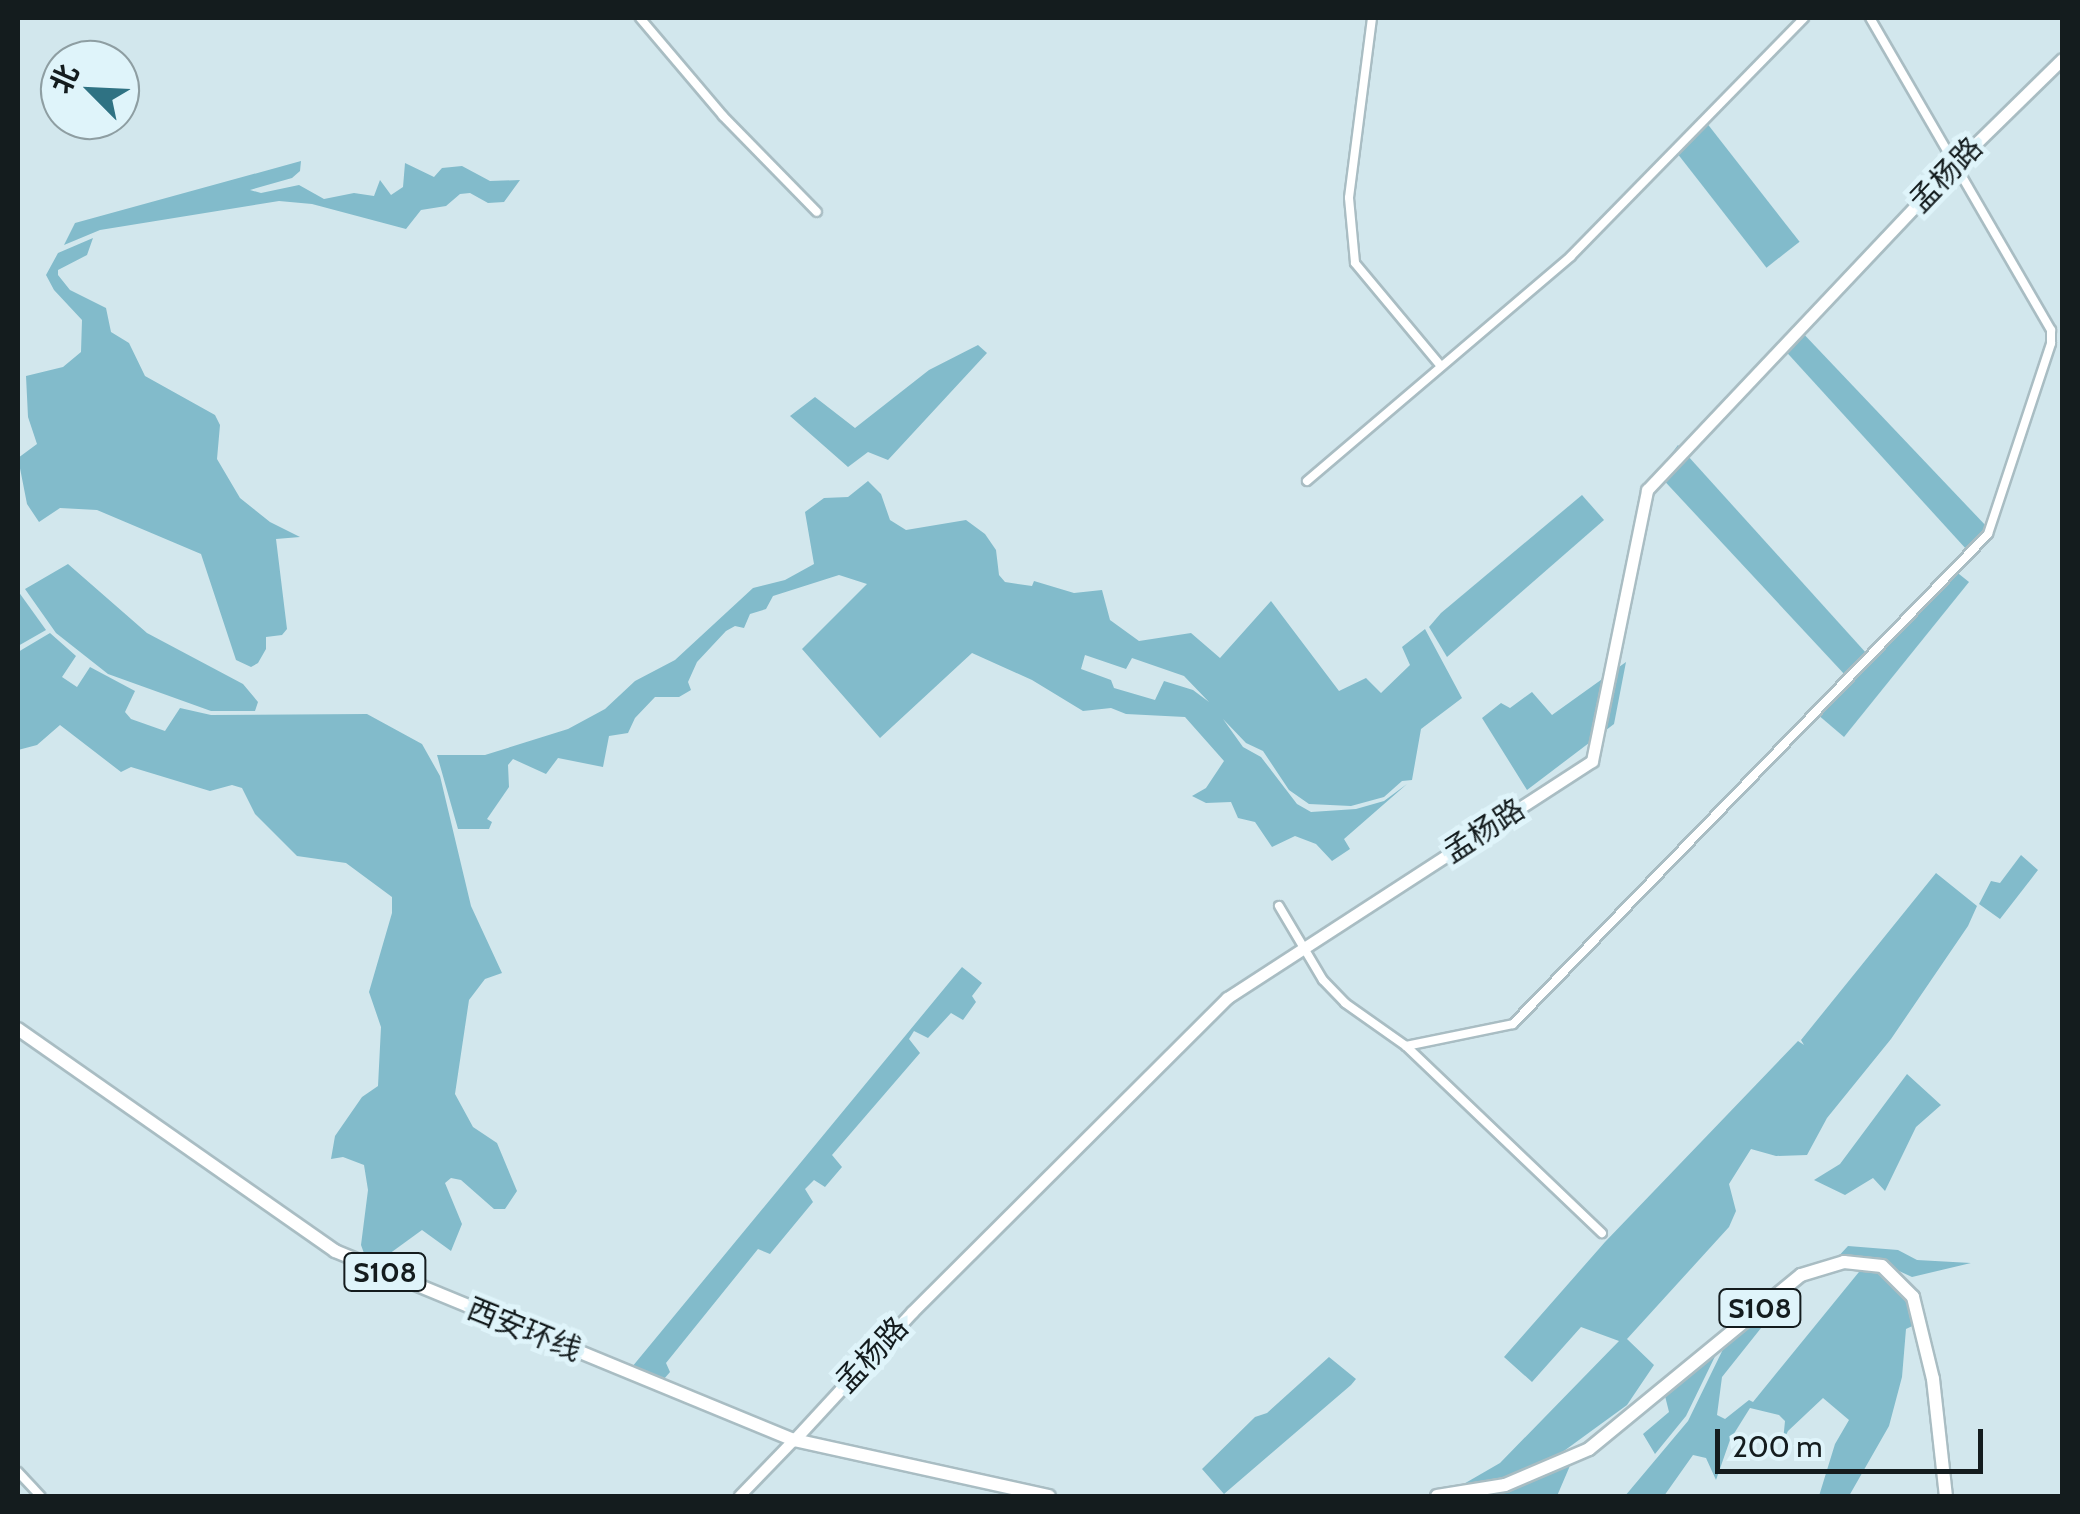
<!DOCTYPE html>
<html>
<head>
<meta charset="utf-8">
<style>
	body { margin:0 }
	#map { position:relative; width:2080px; height:1514px; overflow:hidden; background:#d2e7ed; font-family:Cabin,"Noto Sans SC",sans-serif }
	div>[style] { position:absolute }
	.green>* { inset:0; background:#82bbcb; transform-origin:0 0 }
	.roads { filter:drop-shadow(2px 0 #a9bdc3) drop-shadow(-2px 0 #a9bdc3) drop-shadow(0 2px #a9bdc3) drop-shadow(0 -2px #a9bdc3) }
	.minor>* { height:8px; margin:-4px; padding:0 4px; transform-origin:4px; border-radius:4px; background:#fff }
	.tertiary>* { height:10px; margin:-5px; padding:0 5px; transform-origin:5px; border-radius:5px; background:#fff }
	.secondary>* { height:11px; margin:-5.5px; padding:0 5.5px; transform-origin:5.5px; border-radius:5.5px; background:#fff }
	.primary>* { height:12px; margin:-6px; padding:0 6px; transform-origin:6px; border-radius:6px; background:#fff }
	span { translate:-50% -50%; white-space:nowrap; text-align:center; line-height:1.15; -webkit-text-stroke:10px #dff4fa; paint-order:stroke }
	.shield-label span { padding:2px 8px; background:#dff4fa; border:2px solid; border-radius:8px; -webkit-text-stroke-width:0 }
	.shield-label { font-size:28px; color:#141c1e; font-weight:700 }
	.street-label { font-size:30px; color:#141c1e }
	.frame { position:absolute; inset:0; border:20px solid #141c1e; pointer-events:none }
	.north { position:absolute; left:40px; top:40px; width:100px; height:100px; box-sizing:border-box; background:#dff4fa; border:2px solid #8e9ea2; border-radius:50%; rotate:294deg; font-size:28px; font-weight:700; line-height:40px; text-align:center; color:#141c1e }
	.north::after { content:''; display:block; margin:auto; width:35px; height:45px; background:#2f7283; clip-path:polygon(50% 0,100% 100%,50% 72%,0 100%) }
	.scale { position:absolute; left:1715px; top:1429px; width:268px; height:45px; box-sizing:border-box; border:5px solid #141c1e; border-top:0; padding-left:12px; font-size:30px; line-height:35px; white-space:nowrap; color:#141c1e; -webkit-text-stroke:8px #dff4fa; paint-order:stroke }
</style>
</head>
<body>
<div id="map">
	<div class="green">
		<div style="left:1706px;top:122px;width:152px;height:42px;rotate:52deg"></div>
		<div style="clip-path:polygon(301px 161px,300px 171px,292px 178px,250px 190px,261px 193px,299px 185px,324px 199px,354px 193px,374px 196px,380px 180px,391px 195px,403px 187px,405px 163px,434px 177px,442px 168px,462px 166px,490px 181px,520px 180px,504px 202px,488px 203px,470px 193px,460px 194px,446px 206px,421px 210px,406px 229px,312px 204px,279px 201px,100px 230px,64px 245px,75px 223px)"></div>
		<div style="clip-path:polygon(93px 238px,87px 255px,58px 270px,58px 275px,70px 290px,106px 308px,111px 332px,129px 343px,145px 376px,215px 415px,220px 425px,217px 459px,240px 498px,270px 522px,300px 537px,276px 539px,287px 629px,282px 635px,266px 637px,266px 649px,258px 663px,251px 667px,236px 660px,201px 554px,97px 510px,60px 508px,39px 522px,27px 504px,18px 458px,37px 444px,28px 417px,26px 376px,63px 367px,81px 352px,82px 320px,54px 290px,46px 275px,58px 253px)"></div>
		<div style="clip-path:polygon(1798px 328px,1988px 528px,1967px 550px,1780px 345px)"></div>
		<div style="clip-path:polygon(978px 345px,987px 353px,888px 460px,868px 452px,848px 467px,790px 416px,815px 397px,855px 428px,929px 370px)"></div>
		<div style="clip-path:polygon(1678px 445px,1867px 654px,1846px 676px,1657px 473px)"></div>
		<div style="clip-path:polygon(evenodd,868px 481px,881px 494px,890px 520px,906px 530px,966px 520px,985px 534px,996px 550px,999px 575px,1005px 582px,1032px 586px,1034px 581px,1074px 593px,1102px 590px,1110px 620px,1139px 641px,1191px 633px,1220px 658px,1271px 601px,1339px 691px,1366px 678px,1381px 693px,1410px 665px,1402px 647px,1425px 629px,1462px 698px,1421px 729px,1412px 780px,1402px 781px,1384px 797px,1351px 806px,1309px 804px,1289px 790px,1263px 751px,1246px 743px,1223px 719px,1243px 747px,1261px 757px,1297px 804px,1311px 812px,1356px 809px,1384px 801px,1407px 784px,1344px 839px,1350px 849px,1332px 861px,1316px 844px,1295px 836px,1272px 847px,1255px 822px,1238px 818px,1231px 802px,1206px 803px,1192px 796px,1206px 788px,1224px 761px,1185px 717px,1126px 714px,1111px 708px,1083px 711px,1032px 680px,972px 653px,880px 738px,802px 649px,867px 584px,839px 575px,773px 596px,766px 609px,750px 614px,744px 628px,735px 626px,726px 631px,697px 662px,688px 682px,691px 690px,679px 697px,655px 697px,635px 718px,628px 733px,609px 736px,603px 767px,558px 758px,546px 774px,513px 759px,508px 765px,509px 787px,487px 819px,492px 822px,489px 829px,458px 829px,437px 755px,485px 755px,568px 729px,605px 709px,635px 681px,675px 660px,753px 588px,785px 580px,814px 564px,805px 512px,824px 498px,848px 497px,868px 481px,1085px 655px,1126px 669px,1132px 658px,1184px 676px,1209px 702px,1193px 690px,1164px 681px,1155px 700px,1114px 688px,1111px 680px,1081px 669px,1085px 655px)"></div>
		<div style="clip-path:polygon(1582px 495px,1604px 520px,1447px 657px,1429px 627px,1441px 613px)"></div>
		<div style="clip-path:polygon(68px 564px,147px 633px,243px 684px,258px 702px,255px 711px,211px 711px,108px 674px,56px 633px,25px 589px)"></div>
		<div style="clip-path:polygon(1954px 570px,1969px 582px,1844px 737px,1817px 714px)"></div>
		<div style="clip-path:polygon(18px 591px,46px 630px,18px 646px)"></div>
		<div style="clip-path:polygon(50px 633px,76px 656px,62px 677px,77px 687px,90px 667px,135px 691px,125px 712px,131px 719px,165px 731px,180px 708px,211px 715px,367px 714px,422px 744px,440px 776px,471px 906px,502px 973px,485px 979px,469px 1000px,455px 1094px,473px 1127px,497px 1143px,517px 1191px,505px 1209px,494px 1209px,461px 1180px,451px 1178px,445px 1183px,462px 1224px,451px 1251px,422px 1230px,378px 1262px,365px 1256px,361px 1245px,368px 1190px,364px 1165px,343px 1157px,331px 1159px,335px 1136px,362px 1097px,378px 1086px,381px 1027px,369px 992px,392px 913px,392px 897px,346px 863px,297px 856px,255px 814px,242px 788px,232px 785px,210px 791px,131px 767px,121px 772px,60px 725px,37px 745px,18px 750px,18px 652px)"></div>
		<div style="clip-path:polygon(1626px 662px,1614px 724px,1527px 790px,1482px 718px,1501px 703px,1510px 708px,1532px 692px,1552px 715px)"></div>
		<div style="clip-path:polygon(2021px 855px,2038px 870px,2000px 919px,1979px 904px,1991px 881px,2000px 883px)"></div>
		<div style="clip-path:polygon(1936px 873px,1977px 906px,1968px 926px,1891px 1039px,1827px 1118px,1807px 1155px,1776px 1156px,1751px 1149px,1729px 1184px,1736px 1211px,1729px 1227px,1627px 1339px,1654px 1365px,1627px 1405px,1557px 1456px,1525px 1472px,1455px 1489px,1500px 1463px,1619px 1341px,1581px 1327px,1532px 1382px,1504px 1357px,1605px 1242px,1798px 1041px,1804px 1045px,1801px 1040px)"></div>
		<div style="clip-path:polygon(962px 967px,982px 983px,972px 996px,976px 1002px,963px 1020px,951px 1013px,928px 1038px,914px 1031px,909px 1039px,920px 1053px,832px 1155px,842px 1167px,825px 1187px,814px 1180px,805px 1189px,813px 1202px,770px 1254px,758px 1249px,666px 1363px,670px 1372px,664px 1379px,632px 1367px)"></div>
		<div style="clip-path:polygon(1907px 1074px,1941px 1105px,1916px 1127px,1885px 1191px,1873px 1178px,1845px 1195px,1814px 1180px,1840px 1164px)"></div>
		<div style="clip-path:polygon(1848px 1246px,1898px 1250px,1917px 1260px,1971px 1263px,1912px 1277px,1871px 1258px,1835px 1260px)"></div>
		<div style="clip-path:polygon(1863px 1267px,1904px 1283px,1923px 1321px,1906px 1329px,1902px 1377px,1889px 1426px,1849px 1496px,1819px 1496px,1835px 1444px,1849px 1420px,1823px 1398px,1788px 1431px,1783px 1441px,1785px 1421px,1779px 1415px,1750px 1408px,1730px 1440px,1716px 1480px,1706px 1458px,1693px 1455px,1664px 1496px,1625px 1496px,1688px 1421px,1728px 1339px,1778px 1300px,1777px 1308px,1722px 1377px,1717px 1415px,1725px 1419px,1749px 1400px,1753px 1402px)"></div>
		<div style="clip-path:polygon(1721px 1344px,1686px 1416px,1655px 1454px,1643px 1434px,1669px 1412px,1663px 1388px)"></div>
		<div style="clip-path:polygon(1329px 1357px,1356px 1379px,1351px 1385px,1224px 1494px,1202px 1469px,1255px 1417px,1267px 1413px)"></div>
		<div style="clip-path:polygon(1575px 1454px,1557px 1496px,1452px 1496px,1514px 1485px)"></div>
	</div>
	<div class="roads">
		<div class="minor">
			<div style="left:640px;top:18px;width:128px;rotate:49.7deg"></div>
			<div style="left:723px;top:116px;width:134px;rotate:45.6deg"></div>
			<div style="left:1372px;top:18px;width:181px;rotate:97.3deg"></div>
			<div style="left:1349px;top:198px;width:65px;rotate:84.7deg"></div>
			<div style="left:1355px;top:263px;width:133px;rotate:50.2deg"></div>
			<div style="left:1307px;top:481px;width:347px;rotate:-40.4deg"></div>
			<div style="left:1571px;top:256px;width:333px;rotate:-45.6deg"></div>
			<div style="left:1279px;top:906px;width:86px;rotate:59.3deg"></div>
			<div style="left:1323px;top:980px;width:32px;rotate:46deg"></div>
			<div style="left:1345px;top:1003px;width:75px;rotate:35.2deg"></div>
			<div style="left:1406px;top:1046px;width:271px;rotate:43.7deg"></div>
			<div style="left:1406px;top:1046px;width:109px;rotate:-11.6deg"></div>
			<div style="left:1513px;top:1024px;width:682px;rotate:-45.89deg"></div>
			<div style="left:1988px;top:534px;width:201px;rotate:-71.7deg"></div>
			<div style="left:2051px;top:343px;width:13px;rotate:-90deg"></div>
			<div style="left:2051px;top:330px;width:361px;rotate:-120.1deg"></div>
			<div style="left:18px;top:1472px;width:33px;rotate:47deg"></div>
		</div>
		<div class="tertiary">
			<div style="left:740px;top:1496px;width:78px;rotate:-46deg"></div>
		</div>
		<div class="secondary">
			<div style="left:794px;top:1440px;width:174px;rotate:-47.3deg"></div>
			<div style="left:912px;top:1312px;width:445px;rotate:-44.9deg"></div>
			<div style="left:1227px;top:998px;width:435px;rotate:-33deg"></div>
			<div style="left:1592px;top:761px;width:277px;rotate:-78.5deg"></div>
			<div style="left:1647px;top:490px;width:451px;rotate:-46.6deg"></div>
			<div style="left:1957px;top:162px;width:147px;rotate:-44.4deg"></div>
		</div>
		<div class="primary">
			<div style="left:18px;top:1029px;width:387px;rotate:35deg"></div>
			<div style="left:335px;top:1251px;width:496px;rotate:22.4deg"></div>
			<div style="left:794px;top:1440px;width:261px;rotate:12.4deg"></div>
			<div style="left:1437px;top:1496px;width:69px;rotate:-9.2deg"></div>
			<div style="left:1505px;top:1485px;width:91px;rotate:-23.2deg"></div>
			<div style="left:1589px;top:1449px;width:274px;rotate:-39.4deg"></div>
			<div style="left:1801px;top:1275px;width:45px;rotate:-16.8deg"></div>
			<div style="left:1844px;top:1262px;width:38px;rotate:6deg"></div>
			<div style="left:1882px;top:1266px;width:44px;rotate:45deg"></div>
			<div style="left:1913px;top:1297px;width:84px;rotate:76.3deg"></div>
			<div style="left:1933px;top:1379px;width:118px;rotate:83.7deg"></div>
		</div>
	</div>
	<div class="shield-label">
		<span style="left:385px;top:1272px">S108</span>
		<span style="left:1760px;top:1308px">S108</span>
	</div>
	<div class="street-label">
		<span style="left:1946px;top:175px;rotate:-46deg">孟杨路</span>
		<span style="left:1484px;top:831px;rotate:-33deg">孟杨路</span>
		<span style="left:524px;top:1330px;rotate:22deg">西安环线</span>
		<span style="left:872px;top:1355px;rotate:-47deg">孟杨路</span>
	</div>
	<div class="frame"></div>
	<div class="north">北</div>
	<div class="scale">200 m</div>
</div>
</body>
</html>
